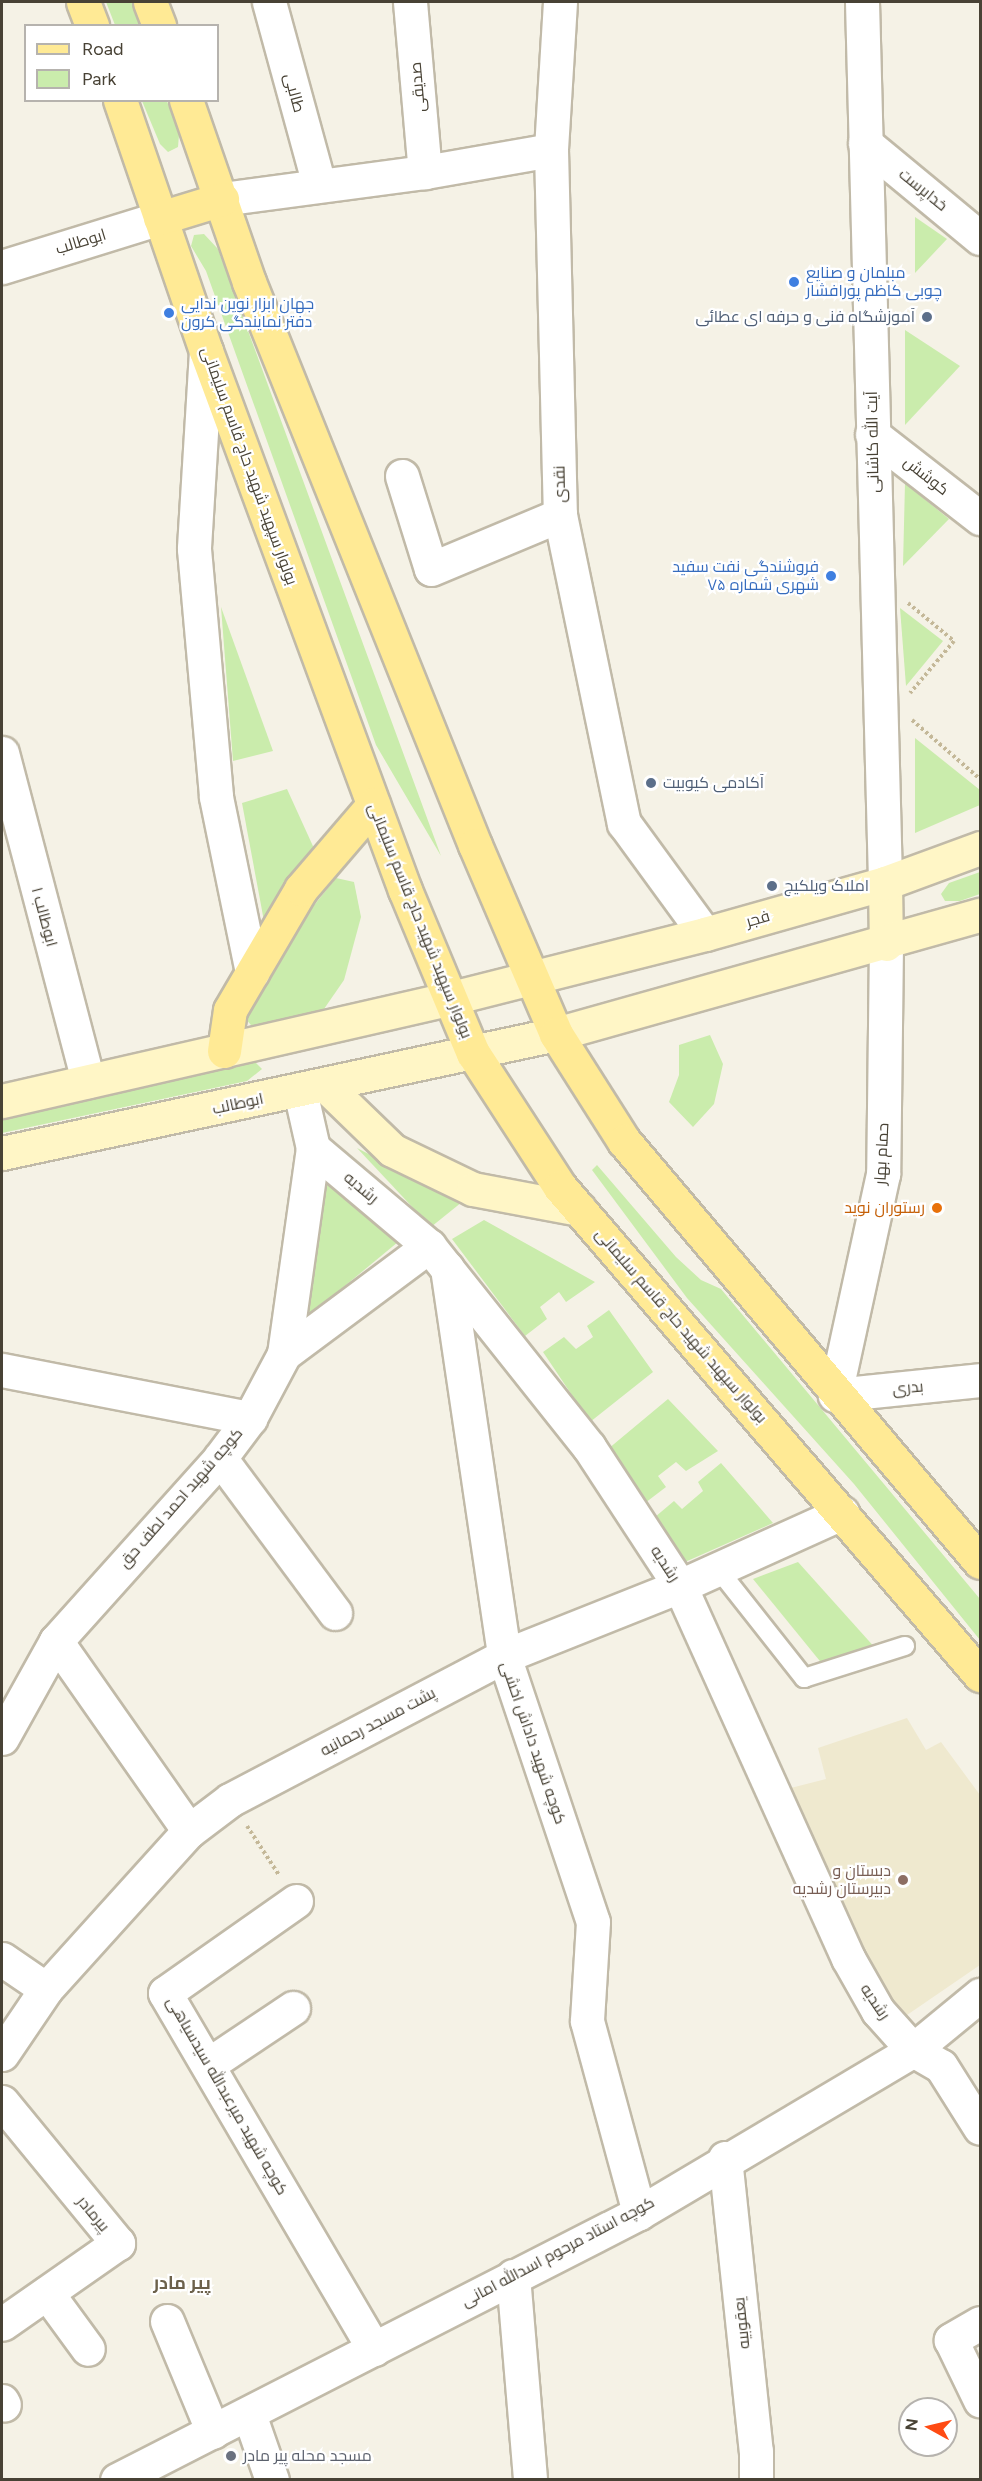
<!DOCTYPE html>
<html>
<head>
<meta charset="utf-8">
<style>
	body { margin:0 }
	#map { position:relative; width:982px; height:2481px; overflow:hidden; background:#f5f2e6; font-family:Figtree,Cairo,sans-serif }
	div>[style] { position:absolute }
	.education>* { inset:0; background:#efe9cf }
	.green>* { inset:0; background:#caecac }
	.path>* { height:4px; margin-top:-2px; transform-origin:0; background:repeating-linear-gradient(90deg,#c4b898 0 3px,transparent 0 6px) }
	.roads { filter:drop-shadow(2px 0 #c1baa8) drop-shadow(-2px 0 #c1baa8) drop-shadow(0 2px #c1baa8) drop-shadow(0 -2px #c1baa8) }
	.service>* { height:18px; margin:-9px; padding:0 9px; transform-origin:9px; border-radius:9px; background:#fff }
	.minor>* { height:33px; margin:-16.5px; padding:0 16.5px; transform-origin:16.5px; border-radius:16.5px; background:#fff }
	.tertiary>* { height:33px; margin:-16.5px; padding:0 16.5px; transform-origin:16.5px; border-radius:16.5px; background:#fff }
	.secondary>* { height:33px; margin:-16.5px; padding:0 16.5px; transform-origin:16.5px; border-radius:16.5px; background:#fff6c6 }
	.primary>* { height:33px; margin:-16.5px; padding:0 16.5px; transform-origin:16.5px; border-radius:16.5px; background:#ffea95 }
	.dots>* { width:16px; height:16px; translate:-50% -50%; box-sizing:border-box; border:3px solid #fff; border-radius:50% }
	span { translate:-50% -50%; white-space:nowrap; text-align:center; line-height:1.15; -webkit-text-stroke:4.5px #fff; paint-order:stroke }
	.street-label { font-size:16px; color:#484235 }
	.shop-label { font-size:16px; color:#366cbe }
	.left { translate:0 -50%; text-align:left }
	.right { translate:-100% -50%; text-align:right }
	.service-label { font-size:16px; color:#4e5e75 }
	.food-label { font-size:16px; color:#c56008 }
	.education-label { font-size:16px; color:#785e54 }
	.worship-label { font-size:16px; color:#5b616d }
	.neighbourhood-label { font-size:18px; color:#6c614b; font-weight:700 }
	.frame { position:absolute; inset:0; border:3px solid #484235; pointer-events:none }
	.legend { position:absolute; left:24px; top:24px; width:195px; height:78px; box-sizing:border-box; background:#fff; border:2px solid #b6b3ae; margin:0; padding:8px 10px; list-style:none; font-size:18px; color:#484235 }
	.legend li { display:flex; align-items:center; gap:12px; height:30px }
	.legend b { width:30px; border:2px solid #b6b3ae }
	.north { position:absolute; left:898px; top:2397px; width:60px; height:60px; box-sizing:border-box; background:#fff; border:2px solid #b6b3ae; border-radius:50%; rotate:278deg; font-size:16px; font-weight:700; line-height:24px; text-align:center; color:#484235 }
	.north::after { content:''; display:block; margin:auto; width:21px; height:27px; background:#ff4b13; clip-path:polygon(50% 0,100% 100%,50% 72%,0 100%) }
</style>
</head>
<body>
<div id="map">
	<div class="education">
		<div style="clip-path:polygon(907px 1718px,926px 1750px,941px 1742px,980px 1795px,980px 1965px,907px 2015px,893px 2014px,779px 1791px,826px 1779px,818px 1748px)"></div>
	</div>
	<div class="green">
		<div style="clip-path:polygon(106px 2px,132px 2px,141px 25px,115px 25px)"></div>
		<div style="clip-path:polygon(142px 101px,167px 101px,179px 135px,178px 147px,168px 152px,160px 144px)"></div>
		<div style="clip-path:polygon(915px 217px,947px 239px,915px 273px)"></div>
		<div style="clip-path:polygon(204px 234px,218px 249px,441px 856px,376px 745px,206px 271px,191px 246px,194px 235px)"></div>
		<div style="clip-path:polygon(905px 330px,960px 366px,905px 425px)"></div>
		<div style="clip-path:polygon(905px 483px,949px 519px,903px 566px)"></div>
		<div style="clip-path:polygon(221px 607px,273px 751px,233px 761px)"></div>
		<div style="clip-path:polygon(900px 608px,943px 641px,906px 686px)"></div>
		<div style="clip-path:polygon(915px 738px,980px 790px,980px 805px,915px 833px)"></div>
		<div style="clip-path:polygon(287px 789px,317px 855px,266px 932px,242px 803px)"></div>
		<div style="clip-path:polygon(980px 872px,980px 894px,960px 901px,945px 901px,941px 894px,949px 883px)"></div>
		<div style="clip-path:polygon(336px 878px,354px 882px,361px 917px,344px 980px,324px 1009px,310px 1018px,256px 1031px,245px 1018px,311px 909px)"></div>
		<div style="clip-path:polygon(710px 1035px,723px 1064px,714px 1104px,693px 1127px,669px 1102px,679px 1075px,679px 1045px)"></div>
		<div style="clip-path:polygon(253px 1060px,262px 1069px,247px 1081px,2px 1133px,2px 1117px)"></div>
		<div style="clip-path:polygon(357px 1148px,462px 1202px,431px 1227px)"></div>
		<div style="clip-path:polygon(597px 1165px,676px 1257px,701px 1280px,721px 1289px,980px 1599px,980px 1640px,854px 1484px,687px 1298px,592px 1170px)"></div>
		<div style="clip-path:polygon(327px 1181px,398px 1242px,300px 1323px)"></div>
		<div style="clip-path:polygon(484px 1220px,595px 1282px,566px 1302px,559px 1292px,540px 1307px,547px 1319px,525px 1336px,452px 1239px)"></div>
		<div style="clip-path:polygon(609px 1310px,653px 1372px,590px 1422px,543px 1352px,564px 1337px,576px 1349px,593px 1337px,587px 1326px)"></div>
		<div style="clip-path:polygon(668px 1399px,718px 1451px,686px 1471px,676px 1462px,658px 1476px,666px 1487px,645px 1503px,608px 1449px)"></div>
		<div style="clip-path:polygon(721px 1463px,773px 1523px,676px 1566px,655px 1517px,674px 1501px,682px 1509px,703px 1491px,698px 1482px)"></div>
		<div style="clip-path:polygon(798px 1562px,877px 1650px,828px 1671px,753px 1579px)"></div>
	</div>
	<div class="path">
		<div style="left:908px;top:603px;width:60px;rotate:39.6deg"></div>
		<div style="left:954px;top:641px;width:68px;rotate:130.2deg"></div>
		<div style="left:912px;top:720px;width:90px;rotate:40.9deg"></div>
		<div style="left:247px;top:1826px;width:59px;rotate:56.9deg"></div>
	</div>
	<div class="roads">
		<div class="service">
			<div style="left:718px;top:1569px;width:139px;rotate:51.7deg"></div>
			<div style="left:804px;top:1678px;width:106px;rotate:-17.6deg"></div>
		</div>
		<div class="minor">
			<div style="left:269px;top:2px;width:190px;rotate:74.7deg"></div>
			<div style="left:410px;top:2px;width:171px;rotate:85deg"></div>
			<div style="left:560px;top:2px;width:148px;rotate:93.5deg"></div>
			<div style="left:551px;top:150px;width:365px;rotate:88.6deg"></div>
			<div style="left:560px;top:515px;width:315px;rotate:78.3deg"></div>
			<div style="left:624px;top:823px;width:137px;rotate:53.9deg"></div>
			<div style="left:865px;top:143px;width:149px;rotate:39.6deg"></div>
			<div style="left:222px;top:199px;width:205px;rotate:-7.6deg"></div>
			<div style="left:425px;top:172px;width:128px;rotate:-9.9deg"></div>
			<div style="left:2px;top:267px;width:165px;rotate:-17.2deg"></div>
			<div style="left:206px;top:351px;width:198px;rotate:93.5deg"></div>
			<div style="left:194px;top:549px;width:249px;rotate:84.9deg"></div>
			<div style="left:216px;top:797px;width:179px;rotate:78.4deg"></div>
			<div style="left:872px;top:434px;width:137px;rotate:37.9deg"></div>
			<div style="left:402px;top:476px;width:97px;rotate:72.7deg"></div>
			<div style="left:431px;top:569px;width:140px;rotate:-22.7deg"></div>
			<div style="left:2px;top:753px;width:339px;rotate:75.3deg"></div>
			<div style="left:886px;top:944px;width:230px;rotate:90.7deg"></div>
			<div style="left:883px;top:1174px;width:226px;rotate:102.3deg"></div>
			<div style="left:835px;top:1395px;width:146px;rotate:-5.9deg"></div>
			<div style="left:313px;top:1148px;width:152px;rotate:40.2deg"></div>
			<div style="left:429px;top:1246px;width:257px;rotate:51.5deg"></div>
			<div style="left:589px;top:1447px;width:166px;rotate:56.8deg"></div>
			<div style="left:680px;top:1586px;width:408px;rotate:65.7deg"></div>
			<div style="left:848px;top:1958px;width:61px;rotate:60.5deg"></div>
			<div style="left:878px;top:2011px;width:52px;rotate:48.1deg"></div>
			<div style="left:913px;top:2050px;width:32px;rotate:30deg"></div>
			<div style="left:941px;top:2066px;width:73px;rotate:57.8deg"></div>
			<div style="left:447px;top:1268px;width:392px;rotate:81.6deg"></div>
			<div style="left:504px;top:1656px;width:280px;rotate:71.5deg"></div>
			<div style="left:593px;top:1922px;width:99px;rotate:93.5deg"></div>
			<div style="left:587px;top:2021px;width:199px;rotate:74.8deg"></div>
			<div style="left:284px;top:1354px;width:181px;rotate:-36.7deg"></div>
			<div style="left:2px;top:1370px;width:253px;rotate:11deg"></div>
			<div style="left:220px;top:1458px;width:193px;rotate:53.4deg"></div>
			<div style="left:56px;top:1641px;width:232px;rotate:55deg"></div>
			<div style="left:2px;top:1738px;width:111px;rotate:-60.9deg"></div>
			<div style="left:56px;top:1641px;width:246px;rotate:-48.1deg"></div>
			<div style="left:220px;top:1458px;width:50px;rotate:-53.1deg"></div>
			<div style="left:250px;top:1418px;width:72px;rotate:-62deg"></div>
			<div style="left:284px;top:1354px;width:208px;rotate:-82deg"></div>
			<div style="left:313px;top:1148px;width:58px;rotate:-102.8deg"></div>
			<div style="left:296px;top:1901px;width:160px;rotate:144.9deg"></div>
			<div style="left:165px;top:1993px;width:413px;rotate:59.6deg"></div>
			<div style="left:2px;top:1959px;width:53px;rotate:34.3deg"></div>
			<div style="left:2px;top:2054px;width:78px;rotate:-55.9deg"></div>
			<div style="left:46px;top:1989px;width:213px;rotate:-47.9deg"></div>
			<div style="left:189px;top:1831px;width:51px;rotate:-37.1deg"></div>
			<div style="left:230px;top:1800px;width:310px;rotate:-27.7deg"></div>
			<div style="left:504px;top:1656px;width:189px;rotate:-21.7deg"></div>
			<div style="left:680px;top:1586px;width:178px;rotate:-24.3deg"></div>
			<div style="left:209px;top:2064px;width:101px;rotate:-33.7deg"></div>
			<div style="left:2px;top:2102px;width:183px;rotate:50.6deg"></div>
			<div style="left:118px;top:2243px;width:141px;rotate:145.1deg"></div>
			<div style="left:725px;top:2158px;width:295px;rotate:84deg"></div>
			<div style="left:756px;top:2451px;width:29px;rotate:90deg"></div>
			<div style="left:513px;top:2276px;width:205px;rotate:85.2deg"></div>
			<div style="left:47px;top:2293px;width:69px;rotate:53.8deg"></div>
			<div style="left:167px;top:2321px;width:120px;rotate:67.5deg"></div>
			<div style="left:980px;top:2323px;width:34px;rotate:150deg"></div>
			<div style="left:951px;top:2340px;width:67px;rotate:64.2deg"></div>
			<div style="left:2px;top:2401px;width:4px;rotate:63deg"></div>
			<div style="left:249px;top:2414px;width:70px;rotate:70.8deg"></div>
			<div style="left:117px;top:2480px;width:586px;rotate:-27.09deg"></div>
			<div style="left:639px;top:2213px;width:319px;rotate:-30.7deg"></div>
			<div style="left:913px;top:2050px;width:87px;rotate:-39.4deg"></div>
		</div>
		<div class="tertiary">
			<div style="left:862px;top:2px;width:881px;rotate:88.5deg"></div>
		</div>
		<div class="secondary">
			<div style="left:885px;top:883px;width:61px;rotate:89.1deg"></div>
			<div style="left:325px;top:1085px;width:93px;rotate:44.1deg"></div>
			<div style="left:392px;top:1150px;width:90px;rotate:25.7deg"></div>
			<div style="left:473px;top:1189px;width:108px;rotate:10.7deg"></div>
			<div style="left:2px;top:1101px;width:458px;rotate:-12.9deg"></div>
			<div style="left:448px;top:999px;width:265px;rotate:-14.2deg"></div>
			<div style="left:705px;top:934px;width:187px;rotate:-15.8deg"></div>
			<div style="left:885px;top:883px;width:101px;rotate:-20.2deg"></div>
			<div style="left:2px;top:1153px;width:567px;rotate:-12.12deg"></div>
			<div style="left:556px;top:1034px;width:440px;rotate:-15.7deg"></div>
		</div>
		<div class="primary">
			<div style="left:83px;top:2px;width:26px;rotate:69deg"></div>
			<div style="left:150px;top:2px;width:26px;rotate:69deg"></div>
			<div style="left:120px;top:100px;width:265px;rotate:71.1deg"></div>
			<div style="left:206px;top:351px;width:575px;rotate:69.74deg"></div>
			<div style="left:405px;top:890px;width:177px;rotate:67.4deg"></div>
			<div style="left:473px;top:1053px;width:160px;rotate:57deg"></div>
			<div style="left:560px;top:1187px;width:644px;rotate:49.28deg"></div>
			<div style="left:186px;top:100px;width:193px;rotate:70.9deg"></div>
			<div style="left:249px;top:282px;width:607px;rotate:68.13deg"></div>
			<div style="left:475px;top:845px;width:206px;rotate:66.8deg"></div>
			<div style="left:556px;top:1034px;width:127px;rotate:57.6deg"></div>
			<div style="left:624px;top:1141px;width:551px;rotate:49.78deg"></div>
			<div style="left:160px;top:218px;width:65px;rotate:-17deg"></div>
			<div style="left:224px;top:1051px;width:41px;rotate:-81.7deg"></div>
			<div style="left:230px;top:1010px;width:140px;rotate:-59.6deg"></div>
			<div style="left:301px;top:889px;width:111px;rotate:-49.4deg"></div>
		</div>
	</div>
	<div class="dots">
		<div style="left:794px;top:282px;background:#3f7fe0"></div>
		<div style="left:169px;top:313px;background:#3f7fe0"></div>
		<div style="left:927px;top:317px;background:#5c6f8a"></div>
		<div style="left:831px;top:576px;background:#3f7fe0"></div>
		<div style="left:651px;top:783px;background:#5c6f8a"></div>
		<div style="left:772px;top:886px;background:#5c6f8a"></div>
		<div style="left:937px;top:1208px;background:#e8710a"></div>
		<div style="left:903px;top:1880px;background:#8d6e63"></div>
		<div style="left:231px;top:2456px;background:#6b7280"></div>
	</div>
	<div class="street-label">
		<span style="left:418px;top:87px;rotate:-95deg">صدیقی</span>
		<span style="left:294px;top:93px;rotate:75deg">طالبی</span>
		<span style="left:923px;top:190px;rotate:39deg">خداپرست</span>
		<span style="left:81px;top:242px;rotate:-17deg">ابوطالب</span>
		<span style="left:873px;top:442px;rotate:-91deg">آیت الله کاشانی</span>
		<span style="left:249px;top:466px;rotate:70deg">بولوار سپهبد شهید حاج قاسم سلیمانی</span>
		<span style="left:926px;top:476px;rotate:38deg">کوشش</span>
		<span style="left:560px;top:484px;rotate:-91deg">نقدی</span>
		<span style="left:44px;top:917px;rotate:75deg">ابوطالب ۱</span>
		<span style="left:758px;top:919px;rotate:-16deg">فجر</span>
		<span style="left:420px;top:921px;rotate:68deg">بولوار سپهبد شهید حاج قاسم سلیمانی</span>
		<span style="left:238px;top:1104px;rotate:-12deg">ابوطالب</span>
		<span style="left:882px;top:1154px;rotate:-87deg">حمام بهار</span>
		<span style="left:361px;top:1188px;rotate:40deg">رشدیه</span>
		<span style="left:681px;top:1326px;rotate:49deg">بولوار سپهبد شهید حاج قاسم سلیمانی</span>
		<span style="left:908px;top:1388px;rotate:-5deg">بدری</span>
		<span style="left:181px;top:1498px;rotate:-49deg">کوچه شهید احمد لطف حق</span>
		<span style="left:665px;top:1564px;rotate:57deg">رشدیه</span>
		<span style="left:378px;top:1722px;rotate:-28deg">پشت مسجد رحمانیه</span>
		<span style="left:533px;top:1743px;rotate:71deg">کوچه شهید داداش اخشی</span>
		<span style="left:875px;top:2002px;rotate:56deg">رشدیه</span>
		<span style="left:227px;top:2096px;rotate:60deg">کوچه شهید میرعبدالله سیدسیاهی</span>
		<span style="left:93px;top:2214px;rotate:50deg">پیرمادر</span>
		<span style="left:558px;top:2252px;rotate:-28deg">کوچه استاد مرحوم اسدالله امانی</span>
		<span style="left:742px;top:2323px;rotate:-96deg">یعقوبیه</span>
	</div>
	<div class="shop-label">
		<span class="left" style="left:806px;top:282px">مبلمان و صنایع<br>چوبی کاظم پورافشار</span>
		<span class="left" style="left:181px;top:313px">جهان ابزار نوین ندایی<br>دفتر نمایندگی کرون</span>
		<span class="right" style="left:819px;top:576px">فروشندگی نفت سفید<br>شهری شماره ۷۵</span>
	</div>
	<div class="service-label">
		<span class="right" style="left:915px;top:317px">آموزشگاه فنی و حرفه ای عطائی</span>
		<span class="left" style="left:663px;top:783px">آکادمی کیوبیت</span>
		<span class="left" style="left:784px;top:886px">املاک ویلکیج</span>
	</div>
	<div class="food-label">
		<span class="right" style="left:925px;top:1208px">رستوران نوید</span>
	</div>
	<div class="education-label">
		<span class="right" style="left:891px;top:1880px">دبستان و<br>دبیرستان رشدیه</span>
	</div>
	<div class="worship-label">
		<span class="left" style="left:243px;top:2456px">مسجد محله پیر مادر</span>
	</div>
	<div class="neighbourhood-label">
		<span style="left:182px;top:2283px">پیر مادر</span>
	</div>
	<div class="frame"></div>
	<ul class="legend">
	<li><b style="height:8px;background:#ffea95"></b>Road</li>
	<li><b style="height:16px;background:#caecac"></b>Park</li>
	</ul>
	<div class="north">N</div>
</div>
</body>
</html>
